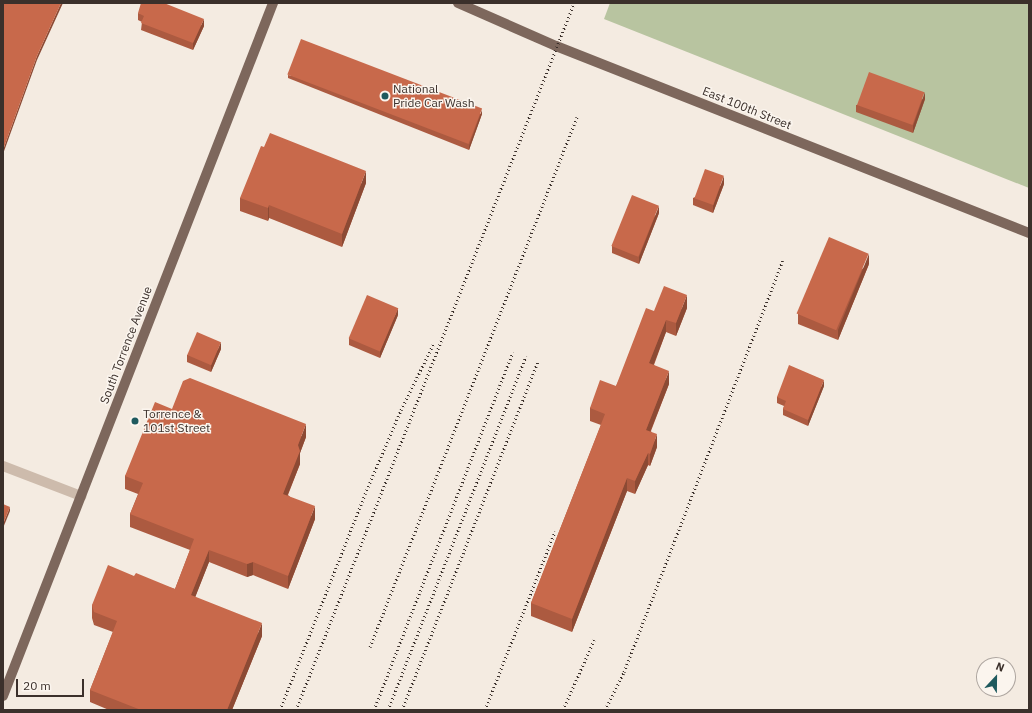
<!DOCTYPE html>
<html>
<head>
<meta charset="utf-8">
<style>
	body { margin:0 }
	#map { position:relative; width:1032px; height:713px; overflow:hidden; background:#f4ebe1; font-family:"IBM Plex Sans",sans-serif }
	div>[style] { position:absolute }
	.green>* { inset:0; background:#b8c4a0 }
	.minor>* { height:10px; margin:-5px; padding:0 5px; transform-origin:5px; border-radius:5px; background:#cdbbac }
	.major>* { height:10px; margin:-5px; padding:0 5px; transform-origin:5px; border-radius:5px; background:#7d675c }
	.rail>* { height:3px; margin-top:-1.5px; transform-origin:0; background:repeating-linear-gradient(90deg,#3b302b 0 1px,transparent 0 4px) }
	.wall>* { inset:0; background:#ac5a40 }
	.shaded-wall>* { inset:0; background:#8c4a34 }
	.building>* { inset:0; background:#c8694b; transform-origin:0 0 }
	.dots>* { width:11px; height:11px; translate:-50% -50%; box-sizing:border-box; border:2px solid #fbf5ee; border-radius:50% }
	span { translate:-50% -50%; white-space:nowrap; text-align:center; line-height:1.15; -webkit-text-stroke:3px #fbf5ee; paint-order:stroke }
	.poi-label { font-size:12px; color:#3b302b }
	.left { translate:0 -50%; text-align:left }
	.street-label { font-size:12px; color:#3b302b }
	.frame { position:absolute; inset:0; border:4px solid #3b302b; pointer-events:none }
	.north { position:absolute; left:976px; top:657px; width:40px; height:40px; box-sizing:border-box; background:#fbf5ee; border:1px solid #aea6a0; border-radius:50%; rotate:22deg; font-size:11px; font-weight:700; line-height:16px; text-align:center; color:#3b302b }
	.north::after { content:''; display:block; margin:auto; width:14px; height:18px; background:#1f5a5e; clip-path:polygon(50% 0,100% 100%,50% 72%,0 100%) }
	.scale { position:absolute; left:16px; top:679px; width:68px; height:18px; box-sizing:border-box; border:2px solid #3b302b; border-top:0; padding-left:5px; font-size:12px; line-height:14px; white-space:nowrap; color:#3b302b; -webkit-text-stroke:3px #fbf5ee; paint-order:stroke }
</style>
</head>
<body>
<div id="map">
	<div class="green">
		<div style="clip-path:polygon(610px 3px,1029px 3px,1029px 188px,604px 19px)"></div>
	</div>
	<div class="minor">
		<div style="left:3px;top:466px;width:84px;rotate:21deg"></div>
	</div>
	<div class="major">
		<div style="left:458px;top:3px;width:107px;rotate:23.7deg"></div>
		<div style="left:556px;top:46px;width:509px;rotate:21.57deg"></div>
		<div style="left:3px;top:696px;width:744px;rotate:-68.71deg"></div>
	</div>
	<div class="rail">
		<div style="left:370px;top:647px;width:569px;rotate:-68.67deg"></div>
		<div style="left:280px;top:710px;width:232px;rotate:-68.5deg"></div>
		<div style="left:365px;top:494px;width:91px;rotate:-66.8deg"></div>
		<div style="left:401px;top:410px;width:75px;rotate:-63.8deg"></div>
		<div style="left:296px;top:710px;width:760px;rotate:-68.53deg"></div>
		<div style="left:374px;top:710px;width:384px;rotate:-68.8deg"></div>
		<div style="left:388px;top:710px;width:380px;rotate:-68.7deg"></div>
		<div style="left:402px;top:710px;width:375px;rotate:-68.7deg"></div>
		<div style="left:485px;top:710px;width:192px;rotate:-68.6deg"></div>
		<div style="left:563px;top:710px;width:77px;rotate:-66.1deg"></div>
		<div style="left:605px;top:710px;width:42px;rotate:-63.4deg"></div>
		<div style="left:624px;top:672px;width:441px;rotate:-68.9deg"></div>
	</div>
	<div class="wall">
		<div style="clip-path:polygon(138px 13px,204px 26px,193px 50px,141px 30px,142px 22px,138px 20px)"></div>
		<div style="clip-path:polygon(288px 75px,482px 114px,469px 150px,288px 78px)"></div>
		<div style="clip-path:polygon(925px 99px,913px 133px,856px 112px,856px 105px)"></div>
		<div style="clip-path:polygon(366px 183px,342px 247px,269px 218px,268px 221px,240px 211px,240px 198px)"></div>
		<div style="clip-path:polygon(724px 184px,713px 213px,693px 205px,693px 198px)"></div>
		<div style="clip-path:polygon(659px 213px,639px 264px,612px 253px,612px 246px)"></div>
		<div style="clip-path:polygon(869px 264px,838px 340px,798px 324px,798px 314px)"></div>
		<div style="clip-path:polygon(687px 308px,676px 336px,666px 332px,654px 365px,669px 384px,651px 431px,657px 447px,650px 466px,648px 465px,635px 494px,627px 491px,572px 632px,531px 616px,531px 603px,601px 425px,590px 421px,590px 408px,616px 386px,654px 311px)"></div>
		<div style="clip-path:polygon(398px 315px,380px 358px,349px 345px,349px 338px)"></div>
		<div style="clip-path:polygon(221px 349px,211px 372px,187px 362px,187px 355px)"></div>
		<div style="clip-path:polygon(824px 386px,808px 426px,783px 415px,783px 409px,784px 406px,777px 403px,777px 397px)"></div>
		<div style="clip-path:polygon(172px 409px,306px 437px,300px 453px,300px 464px,288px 495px,315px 519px,288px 589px,253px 575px,247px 577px,209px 562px,195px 597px,262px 636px,232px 710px,109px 710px,90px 702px,90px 690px,113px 632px,94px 625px,92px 618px,92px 605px,134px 576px,175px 589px,190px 550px,130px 527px,130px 514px,138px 494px,125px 489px,125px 476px)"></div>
	</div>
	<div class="shaded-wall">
		<div style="clip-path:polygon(61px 3px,63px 3px,37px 60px,3px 154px,3px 150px,37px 56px)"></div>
		<div style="clip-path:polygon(204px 19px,204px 26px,193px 50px,193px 43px)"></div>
		<div style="clip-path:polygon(925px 92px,925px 99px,913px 133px,913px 126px)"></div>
		<div style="clip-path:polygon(482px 110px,482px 114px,469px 150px,469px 146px)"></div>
		<div style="clip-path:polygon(366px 171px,366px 183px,342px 247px,342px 234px)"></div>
		<div style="clip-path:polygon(724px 176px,724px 184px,713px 213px,713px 206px)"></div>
		<div style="clip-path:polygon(269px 205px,269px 218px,268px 221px,268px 208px)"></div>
		<div style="clip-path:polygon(659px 206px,659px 213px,639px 264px,639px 257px)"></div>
		<div style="clip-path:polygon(869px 254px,869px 264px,838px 340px,838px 330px)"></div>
		<div style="clip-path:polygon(687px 295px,687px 308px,676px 336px,676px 323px)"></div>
		<div style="clip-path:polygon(398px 308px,398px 315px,380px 358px,380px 351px)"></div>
		<div style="clip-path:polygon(666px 320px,666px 332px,649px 376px,649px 363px)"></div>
		<div style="clip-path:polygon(221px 342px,221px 349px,211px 372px,211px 365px)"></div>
		<div style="clip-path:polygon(669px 371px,669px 384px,646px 442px,646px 430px)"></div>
		<div style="clip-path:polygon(824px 380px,824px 386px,808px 426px,808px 420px)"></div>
		<div style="clip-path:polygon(306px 424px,306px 437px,300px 453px,300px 464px,283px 506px,283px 494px,298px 445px)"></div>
		<div style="clip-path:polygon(657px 434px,657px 447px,650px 466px,650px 454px)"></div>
		<div style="clip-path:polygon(648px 453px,648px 465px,635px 494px,635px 481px)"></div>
		<div style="clip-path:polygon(627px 478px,627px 491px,572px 632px,572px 619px)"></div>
		<div style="clip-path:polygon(315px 506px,315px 519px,288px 589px,288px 576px)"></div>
		<div style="clip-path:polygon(10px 507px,10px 511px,3px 528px,3px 524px)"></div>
		<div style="clip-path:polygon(209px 550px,209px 562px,191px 608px,191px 595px)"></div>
		<div style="clip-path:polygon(253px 562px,253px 575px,247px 577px,247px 564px)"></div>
		<div style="clip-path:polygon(262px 623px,262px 636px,232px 710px,227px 710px)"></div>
	</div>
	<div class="building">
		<div style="clip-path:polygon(3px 3px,61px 3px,37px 56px,3px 150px)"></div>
		<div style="clip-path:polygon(141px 3px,164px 3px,204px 19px,193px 43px,141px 23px,144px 16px,138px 13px)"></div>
		<div style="left:301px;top:39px;width:194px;height:38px;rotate:21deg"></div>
		<div style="left:869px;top:72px;width:59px;height:35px;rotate:20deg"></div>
		<div style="clip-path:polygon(270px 133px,366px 171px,342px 234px,269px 205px,268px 208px,240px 198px,261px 146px,264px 147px)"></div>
		<div style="left:705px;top:169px;width:20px;height:31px;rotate:20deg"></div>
		<div style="left:632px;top:195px;width:29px;height:55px;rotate:22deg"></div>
		<div style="left:829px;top:237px;width:43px;height:83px;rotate:23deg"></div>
		<div style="clip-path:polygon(664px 286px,687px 295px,676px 323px,666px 320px,649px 363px,669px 371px,646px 430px,657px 434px,650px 454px,648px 453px,635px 481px,627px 478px,572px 619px,531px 603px,605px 414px,590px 408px,600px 380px,616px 386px,646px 308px,654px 311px)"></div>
		<div style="left:367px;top:295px;width:34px;height:47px;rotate:23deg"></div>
		<div style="left:197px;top:332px;width:26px;height:25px;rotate:23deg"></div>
		<div style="clip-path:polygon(789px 365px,824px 380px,808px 420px,783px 409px,786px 401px,777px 397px)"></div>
		<div style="clip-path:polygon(190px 378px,306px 424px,298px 445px,300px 451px,283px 494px,315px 506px,288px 576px,253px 562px,247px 564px,209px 550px,191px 595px,262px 623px,227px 710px,141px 710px,90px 690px,117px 621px,94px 612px,92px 605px,108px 565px,134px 576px,136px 573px,175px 589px,194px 539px,130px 514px,143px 483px,125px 476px,155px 402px,172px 409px,183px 381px)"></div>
		<div style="clip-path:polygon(3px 504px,10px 507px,3px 524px)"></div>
	</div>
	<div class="dots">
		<div style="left:385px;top:96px;background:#1f5a5e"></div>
		<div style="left:135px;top:421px;background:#1f5a5e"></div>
	</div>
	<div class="poi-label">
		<span class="left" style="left:393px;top:96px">National<br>Pride Car Wash</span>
		<span class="left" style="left:143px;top:421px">Torrence &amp;<br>101st Street</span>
	</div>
	<div class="street-label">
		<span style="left:747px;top:108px;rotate:22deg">East 100th Street</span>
		<span style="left:126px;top:345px;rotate:-69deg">South Torrence Avenue</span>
	</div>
	<div class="frame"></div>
	<div class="north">N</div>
	<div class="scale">20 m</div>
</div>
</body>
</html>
